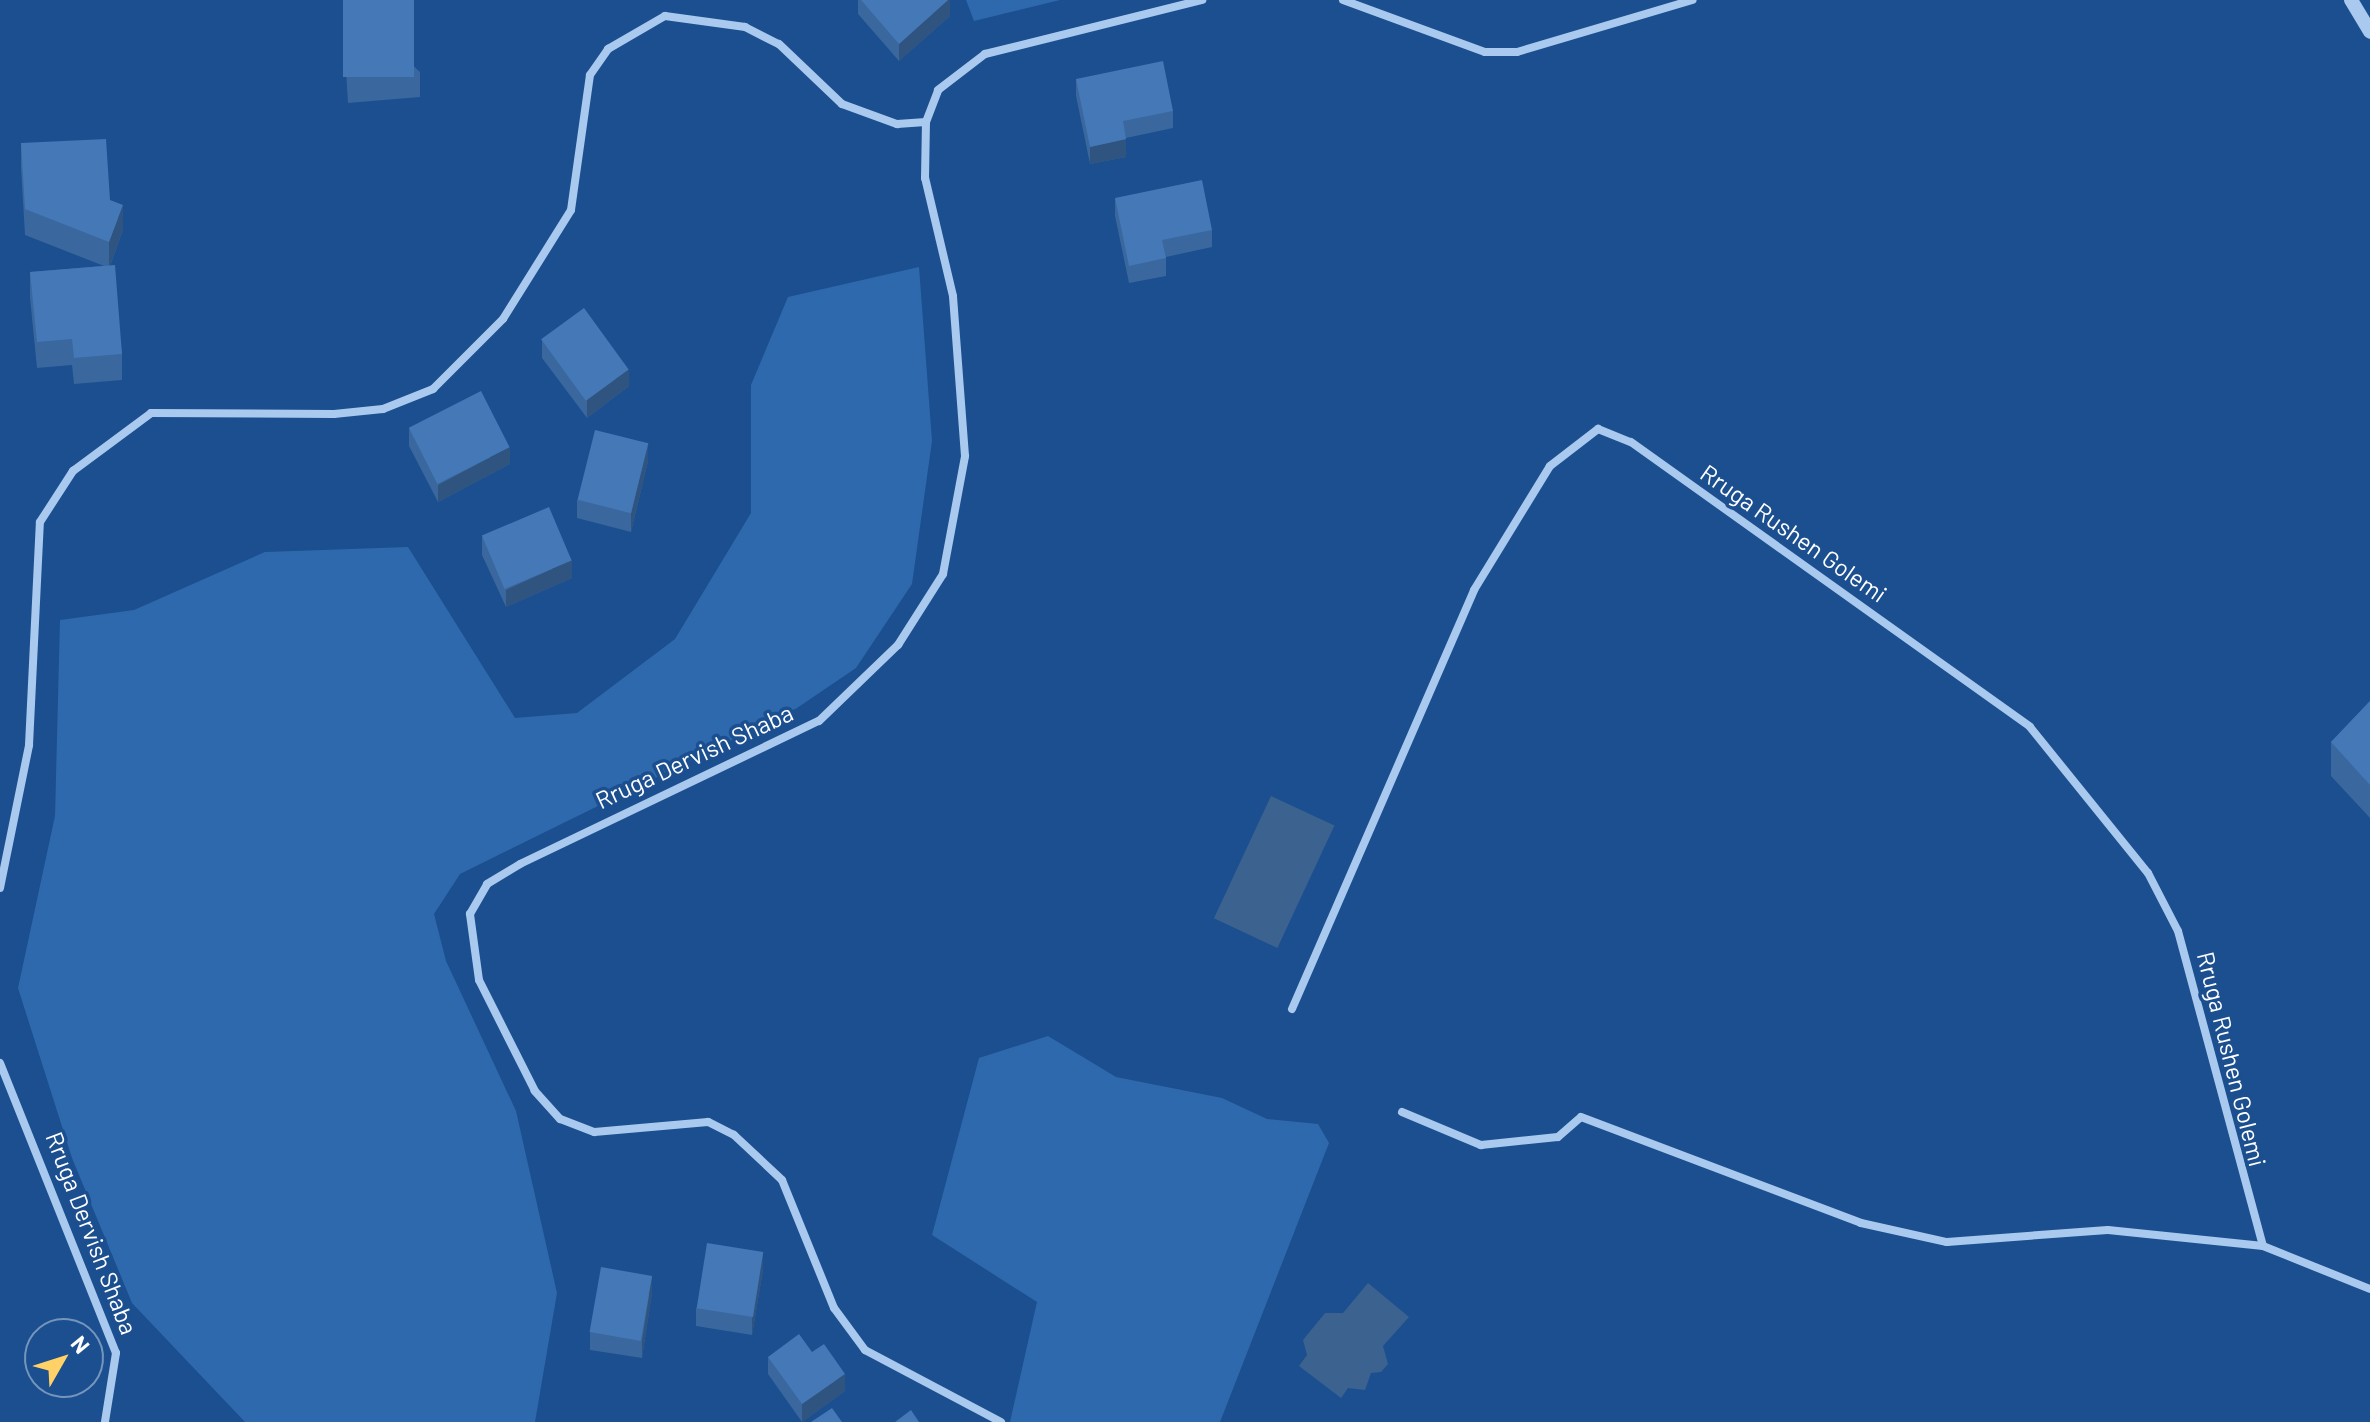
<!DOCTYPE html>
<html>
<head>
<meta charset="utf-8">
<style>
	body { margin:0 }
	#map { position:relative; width:2370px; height:1422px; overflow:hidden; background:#1b4f8f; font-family:Barlow,sans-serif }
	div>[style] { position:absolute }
	.green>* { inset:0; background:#2e69ad }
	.water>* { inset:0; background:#3c6290; transform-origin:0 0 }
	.minor>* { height:8px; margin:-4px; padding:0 4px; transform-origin:4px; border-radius:4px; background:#a9c9ee }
	.tertiary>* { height:14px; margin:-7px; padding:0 7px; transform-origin:7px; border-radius:7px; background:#a9c9ee }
	.wall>* { inset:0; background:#3a679d }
	.shaded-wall>* { inset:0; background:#305480 }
	.building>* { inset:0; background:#4478b7; transform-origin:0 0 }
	span { translate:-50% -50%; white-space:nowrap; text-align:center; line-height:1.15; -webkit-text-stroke:7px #1b4f8f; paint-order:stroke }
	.street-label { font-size:24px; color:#fff }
	.north { position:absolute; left:24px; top:1318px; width:80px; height:80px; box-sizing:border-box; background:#1b4f8f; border:2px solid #7695bc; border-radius:50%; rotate:51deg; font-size:22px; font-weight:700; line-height:32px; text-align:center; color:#fff }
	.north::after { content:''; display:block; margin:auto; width:28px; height:36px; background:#ffd166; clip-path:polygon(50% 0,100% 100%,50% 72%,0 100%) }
</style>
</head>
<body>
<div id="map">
	<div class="green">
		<div style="clip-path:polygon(966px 0,1060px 0,974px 21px)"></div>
		<div style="clip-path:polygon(919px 267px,932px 441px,912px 584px,856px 668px,797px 708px,460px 874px,434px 914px,446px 961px,516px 1111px,557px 1293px,535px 1422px,245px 1422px,132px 1303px,72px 1158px,18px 988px,55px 816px,60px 620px,134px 610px,265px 552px,408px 547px,515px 718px,577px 713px,675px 639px,751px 513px,751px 385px,788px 297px)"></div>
		<div style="clip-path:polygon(1048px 1036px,1116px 1077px,1222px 1098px,1267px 1119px,1318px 1124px,1329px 1143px,1220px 1422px,1010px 1422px,1037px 1302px,932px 1235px,979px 1058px)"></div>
	</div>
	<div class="water">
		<div style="left:1271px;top:796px;width:70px;height:135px;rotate:25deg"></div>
		<div style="clip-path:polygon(1368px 1283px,1409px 1317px,1383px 1346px,1388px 1364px,1381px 1372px,1371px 1373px,1365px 1390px,1348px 1388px,1341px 1398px,1299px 1366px,1307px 1355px,1303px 1340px,1325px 1313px,1343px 1313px)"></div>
	</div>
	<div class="minor">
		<div style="left:1343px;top:0;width:151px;rotate:20.1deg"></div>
		<div style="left:1485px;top:52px;width:32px"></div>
		<div style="left:1517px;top:52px;width:183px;rotate:-16.5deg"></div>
		<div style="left:0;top:888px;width:146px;rotate:-78.5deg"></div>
		<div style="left:29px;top:745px;width:223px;rotate:-87.2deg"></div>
		<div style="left:40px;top:522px;width:61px;rotate:-57.1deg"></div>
		<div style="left:73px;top:471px;width:97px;rotate:-36.6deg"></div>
		<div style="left:151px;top:413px;width:183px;rotate:0.3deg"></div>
		<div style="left:334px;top:414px;width:49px;rotate:-5.8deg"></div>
		<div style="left:383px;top:409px;width:54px;rotate:-21.8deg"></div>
		<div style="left:433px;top:389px;width:99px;rotate:-45deg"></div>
		<div style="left:503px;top:319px;width:128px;rotate:-58deg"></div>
		<div style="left:571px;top:210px;width:136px;rotate:-82deg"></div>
		<div style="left:590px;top:75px;width:32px;rotate:-55deg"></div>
		<div style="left:608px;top:49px;width:66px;rotate:-30.1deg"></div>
		<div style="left:665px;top:16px;width:81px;rotate:7.8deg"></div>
		<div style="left:745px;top:27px;width:38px;rotate:27deg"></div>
		<div style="left:779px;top:44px;width:87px;rotate:43.6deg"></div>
		<div style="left:842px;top:104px;width:59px;rotate:20deg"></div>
		<div style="left:897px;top:124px;width:29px;rotate:-4deg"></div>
		<div style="left:1292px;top:1009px;width:457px;rotate:-66.5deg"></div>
		<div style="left:1474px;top:590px;width:145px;rotate:-58.5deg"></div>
		<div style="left:1550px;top:466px;width:61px;rotate:-37.6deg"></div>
		<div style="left:1598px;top:429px;width:35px;rotate:22deg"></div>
		<div style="left:1631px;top:442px;width:490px;rotate:35.5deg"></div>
		<div style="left:2030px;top:727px;width:188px;rotate:51.1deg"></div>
		<div style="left:2148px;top:873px;width:65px;rotate:62.7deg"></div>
		<div style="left:2178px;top:931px;width:326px;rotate:74.9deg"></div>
		<div style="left:2263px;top:1246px;width:115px;rotate:21.9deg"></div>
		<div style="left:0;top:1063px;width:312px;rotate:68.2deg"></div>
		<div style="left:116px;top:1353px;width:70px;rotate:99.1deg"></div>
		<div style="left:1402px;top:1112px;width:86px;rotate:22.7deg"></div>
		<div style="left:1481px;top:1145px;width:77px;rotate:-5.9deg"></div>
		<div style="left:1558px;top:1137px;width:30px;rotate:-41deg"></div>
		<div style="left:1581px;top:1117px;width:299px;rotate:20.7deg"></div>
		<div style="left:1861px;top:1223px;width:88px;rotate:12.5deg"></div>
		<div style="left:1947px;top:1242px;width:161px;rotate:-4.3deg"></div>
		<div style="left:2108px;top:1230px;width:156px;rotate:5.9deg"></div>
		<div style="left:1001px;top:1422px;width:154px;rotate:-152.1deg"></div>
		<div style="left:865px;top:1350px;width:52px;rotate:-126.4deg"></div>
		<div style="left:834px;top:1308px;width:138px;rotate:-112.1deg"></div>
		<div style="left:782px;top:1180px;width:66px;rotate:-136.8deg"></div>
		<div style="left:734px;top:1135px;width:29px;rotate:-153deg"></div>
		<div style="left:708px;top:1122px;width:114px;rotate:175deg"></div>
		<div style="left:594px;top:1132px;width:36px;rotate:-159deg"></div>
		<div style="left:560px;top:1119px;width:38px;rotate:-132deg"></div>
		<div style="left:535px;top:1091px;width:124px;rotate:-116.8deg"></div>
		<div style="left:479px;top:980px;width:67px;rotate:-97.8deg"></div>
		<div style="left:470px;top:914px;width:34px;rotate:-60deg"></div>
		<div style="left:487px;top:884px;width:39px;rotate:-31deg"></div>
		<div style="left:520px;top:864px;width:331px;rotate:-25.6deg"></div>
		<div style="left:819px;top:721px;width:110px;rotate:-43.9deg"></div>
		<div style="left:898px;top:645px;width:84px;rotate:-57.6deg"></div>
		<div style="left:943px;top:574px;width:120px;rotate:-79.4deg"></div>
		<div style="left:965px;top:456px;width:160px;rotate:-94.3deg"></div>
		<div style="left:953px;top:296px;width:121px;rotate:-103.3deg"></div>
		<div style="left:925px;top:178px;width:56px;rotate:-89deg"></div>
		<div style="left:926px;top:122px;width:34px;rotate:-69deg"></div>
		<div style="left:938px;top:90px;width:59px;rotate:-37.5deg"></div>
		<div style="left:985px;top:54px;width:224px;rotate:-14deg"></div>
	</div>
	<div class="tertiary">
		<div style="left:2351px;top:0;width:37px;rotate:59deg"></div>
	</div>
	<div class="wall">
		<div style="clip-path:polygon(343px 0,420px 72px,420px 97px,348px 103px,343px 22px)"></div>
		<div style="clip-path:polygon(858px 0,950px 0,950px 16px,899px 61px,858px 14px)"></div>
		<div style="clip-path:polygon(1076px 79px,1173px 111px,1173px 128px,1126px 138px,1126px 157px,1090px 164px,1076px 96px)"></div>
		<div style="clip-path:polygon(21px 143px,110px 200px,123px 230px,110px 266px,122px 354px,122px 380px,74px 384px,72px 365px,37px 368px,30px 298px,30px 272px,104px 266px,25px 235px,21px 168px)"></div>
		<div style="clip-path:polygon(1115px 198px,1212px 230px,1212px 247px,1166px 257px,1166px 276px,1129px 283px,1115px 216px)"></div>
		<div style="clip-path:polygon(542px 340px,629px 386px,587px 418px,542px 358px)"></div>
		<div style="clip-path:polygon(409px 429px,510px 464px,438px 502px,409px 446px)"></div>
		<div style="clip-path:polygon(648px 461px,631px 532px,577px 518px,577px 500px)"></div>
		<div style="clip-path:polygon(482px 537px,572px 578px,506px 607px,482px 555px)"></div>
		<div style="clip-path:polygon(2370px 701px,2370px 818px,2331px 776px,2331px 742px)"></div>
		<div style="clip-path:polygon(763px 1270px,752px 1335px,696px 1326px,696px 1308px)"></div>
		<div style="clip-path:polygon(652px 1293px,642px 1358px,590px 1350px,590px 1332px)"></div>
		<div style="clip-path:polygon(812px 1352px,845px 1391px,802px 1422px,768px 1374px,768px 1357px)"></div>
	</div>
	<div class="shaded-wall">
		<div style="clip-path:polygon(948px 0,950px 0,950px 16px,899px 61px,899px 44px)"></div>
		<div style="clip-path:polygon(1126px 139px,1126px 157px,1090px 164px,1090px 147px)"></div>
		<div style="clip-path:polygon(123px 205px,123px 230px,109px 268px,109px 242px)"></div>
		<div style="clip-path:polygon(629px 369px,629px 386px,587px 418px,587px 400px)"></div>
		<div style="clip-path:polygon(648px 443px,648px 461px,631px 532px,631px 514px)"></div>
		<div style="clip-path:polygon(510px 447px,510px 464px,438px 502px,438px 485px)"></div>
		<div style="clip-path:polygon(572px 560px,572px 578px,506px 607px,506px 590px)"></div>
		<div style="clip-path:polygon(763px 1252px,763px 1270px,752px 1335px,752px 1318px)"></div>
		<div style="clip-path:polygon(652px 1276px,652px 1293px,642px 1358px,642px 1341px)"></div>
		<div style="clip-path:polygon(845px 1374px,845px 1391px,802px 1422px,802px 1404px)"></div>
	</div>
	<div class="building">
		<div style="left:343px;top:0;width:71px;height:77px"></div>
		<div style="clip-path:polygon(861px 0,948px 0,899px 44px)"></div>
		<div style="clip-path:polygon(1163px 61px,1173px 111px,1123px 121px,1126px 139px,1090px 147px,1076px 79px)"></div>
		<div style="clip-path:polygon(106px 139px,110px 200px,123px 205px,109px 242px,25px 209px,21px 143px)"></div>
		<div style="clip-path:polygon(1202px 180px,1212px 230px,1162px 240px,1166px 258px,1129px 266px,1115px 198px)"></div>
		<div style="clip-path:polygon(115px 265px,122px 354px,74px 358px,72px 339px,37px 342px,30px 272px)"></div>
		<div style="left:584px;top:308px;width:76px;height:53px;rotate:54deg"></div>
		<div style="left:481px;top:391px;width:63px;height:81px;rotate:63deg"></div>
		<div style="left:595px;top:430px;width:55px;height:72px;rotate:14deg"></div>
		<div style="left:549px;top:507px;width:58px;height:73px;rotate:67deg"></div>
		<div style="clip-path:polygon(2370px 701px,2370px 785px,2331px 742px)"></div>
		<div style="left:707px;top:1243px;width:57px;height:66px;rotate:9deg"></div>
		<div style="left:601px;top:1267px;width:52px;height:66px;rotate:10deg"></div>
		<div style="clip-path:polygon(799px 1334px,812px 1352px,824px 1344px,845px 1374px,802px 1404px,768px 1357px)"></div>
		<div style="clip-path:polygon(832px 1408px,842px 1422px,811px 1422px)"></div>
		<div style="clip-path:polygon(911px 1410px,919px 1422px,895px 1422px)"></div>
	</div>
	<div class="street-label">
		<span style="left:1794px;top:533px;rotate:35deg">Rruga Rushen Golemi</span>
		<span style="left:694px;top:756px;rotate:-25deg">Rruga Dervish Shaba</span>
		<span style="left:2232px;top:1059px;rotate:76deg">Rruga Rushen Golemi</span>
		<span style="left:92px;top:1233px;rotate:69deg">Rruga Dervish Shaba</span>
	</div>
	<div class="north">N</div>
</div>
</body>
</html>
